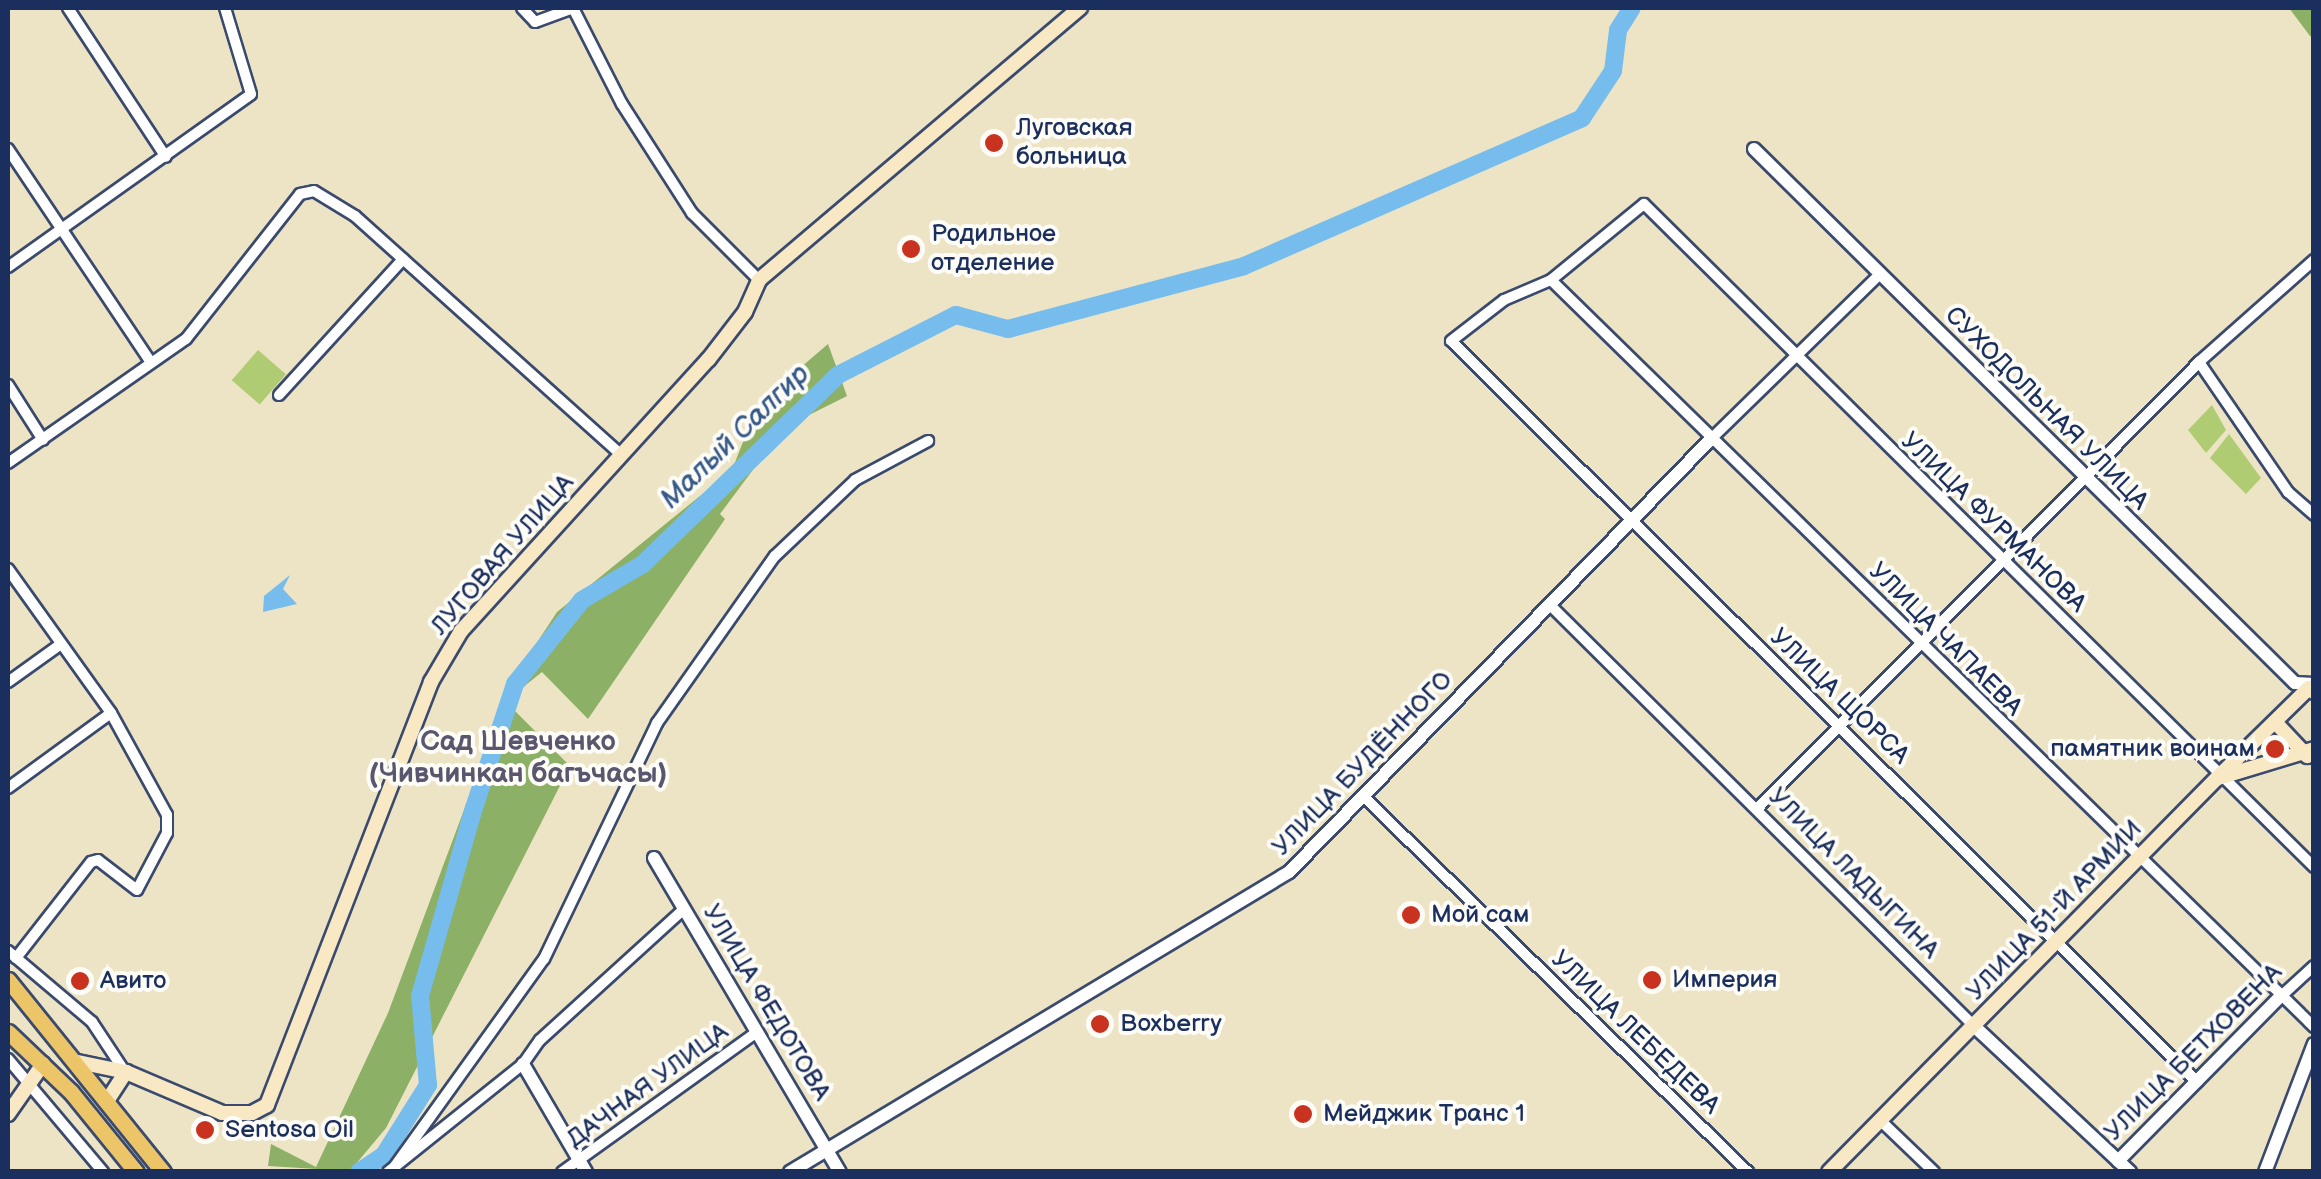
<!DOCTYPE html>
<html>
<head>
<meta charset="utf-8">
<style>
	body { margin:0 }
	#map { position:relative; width:2321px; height:1179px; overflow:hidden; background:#ede4c6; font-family:"Balsamiq Sans",sans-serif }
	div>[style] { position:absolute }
	.green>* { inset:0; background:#b0cc73; transform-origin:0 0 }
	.forest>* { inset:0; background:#8cb065 }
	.water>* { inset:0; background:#76bdee }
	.river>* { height:18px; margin:-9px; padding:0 9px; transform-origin:9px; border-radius:9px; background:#76bdee }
	.roads { filter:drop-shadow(2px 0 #3a4a6e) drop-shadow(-2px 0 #3a4a6e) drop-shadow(0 2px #3a4a6e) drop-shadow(0 -2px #3a4a6e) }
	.minor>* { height:10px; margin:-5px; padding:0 5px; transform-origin:5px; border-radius:5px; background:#fff }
	.tertiary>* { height:12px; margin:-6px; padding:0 6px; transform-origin:6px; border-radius:6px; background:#fff }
	.secondary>* { height:14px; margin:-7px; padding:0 7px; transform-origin:7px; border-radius:7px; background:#f8e8c3 }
	.primary>* { height:15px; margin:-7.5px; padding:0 7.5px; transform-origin:7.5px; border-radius:7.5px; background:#edc569 }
	.dots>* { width:28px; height:28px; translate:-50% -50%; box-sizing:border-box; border:5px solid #fdfcf7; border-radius:50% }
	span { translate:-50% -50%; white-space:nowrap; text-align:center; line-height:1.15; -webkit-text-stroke:8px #fdfcf7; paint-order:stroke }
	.poi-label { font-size:25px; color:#1b2f5e }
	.left { translate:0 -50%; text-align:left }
	.right { translate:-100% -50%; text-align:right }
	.street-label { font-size:25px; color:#1b2f5e }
	.water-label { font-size:28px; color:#365a89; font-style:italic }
	.neighbourhood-label { font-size:28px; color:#59566d; font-weight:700 }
	.frame { position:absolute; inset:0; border:10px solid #1b2f5e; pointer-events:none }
</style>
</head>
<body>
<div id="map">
	<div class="green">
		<div style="left:258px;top:350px;width:37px;height:40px;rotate:41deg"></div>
		<div style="clip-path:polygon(2212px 405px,2226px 430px,2206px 453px,2188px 430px)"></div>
		<div style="clip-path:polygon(2229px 434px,2261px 478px,2246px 494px,2210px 458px)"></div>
	</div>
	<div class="forest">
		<div style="clip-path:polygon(2289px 8px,2313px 8px,2313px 38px,2310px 36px)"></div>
		<div style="clip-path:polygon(828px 344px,847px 396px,785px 427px,720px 514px,725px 519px,588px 719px,542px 672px,522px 688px,514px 710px,570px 766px,386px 1128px,350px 1171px,268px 1166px,271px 1144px,316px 1167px,388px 1013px,513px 679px,557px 612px,732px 470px,758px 404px)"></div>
	</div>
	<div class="water">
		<div style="clip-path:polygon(290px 575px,283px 589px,297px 604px,263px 612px,264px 596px)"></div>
	</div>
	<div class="river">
		<div style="left:359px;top:1172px;width:30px;rotate:-34deg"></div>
		<div style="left:384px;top:1155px;width:83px;rotate:-57.8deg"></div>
		<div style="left:428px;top:1085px;width:89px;rotate:-95.1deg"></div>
		<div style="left:420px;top:996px;width:196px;rotate:-74deg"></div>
		<div style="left:474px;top:808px;width:131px;rotate:-71.7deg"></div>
		<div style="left:515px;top:684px;width:107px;rotate:-51.4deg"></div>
		<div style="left:582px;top:600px;width:71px;rotate:-30.5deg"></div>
		<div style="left:643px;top:564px;width:272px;rotate:-44.1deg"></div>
		<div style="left:838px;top:375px;width:132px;rotate:-27deg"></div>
		<div style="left:956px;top:315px;width:54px;rotate:15.1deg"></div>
		<div style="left:1008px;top:329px;width:244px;rotate:-14.9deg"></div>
		<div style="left:1244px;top:266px;width:369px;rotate:-23.6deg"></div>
		<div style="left:1582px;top:118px;width:56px;rotate:-56.6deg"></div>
		<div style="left:1613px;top:71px;width:41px;rotate:-83deg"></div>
		<div style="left:1618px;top:30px;width:26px;rotate:-58deg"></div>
	</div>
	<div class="roads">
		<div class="minor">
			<div style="left:68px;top:8px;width:178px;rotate:56.7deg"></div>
			<div style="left:522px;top:8px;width:19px;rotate:47deg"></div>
			<div style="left:535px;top:22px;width:40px;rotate:-20.2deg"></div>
			<div style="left:573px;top:8px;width:108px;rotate:63deg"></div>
			<div style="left:622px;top:104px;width:130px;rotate:57.3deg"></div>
			<div style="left:692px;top:213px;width:95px;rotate:45deg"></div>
			<div style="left:8px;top:149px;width:257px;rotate:56.2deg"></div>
			<div style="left:8px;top:267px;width:298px;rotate:-35.4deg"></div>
			<div style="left:251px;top:94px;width:90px;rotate:-106.8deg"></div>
			<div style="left:1551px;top:280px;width:1068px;rotate:44.39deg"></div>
			<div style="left:2199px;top:362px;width:158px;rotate:55.6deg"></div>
			<div style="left:2288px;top:492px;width:35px;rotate:41deg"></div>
			<div style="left:8px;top:385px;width:65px;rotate:57.5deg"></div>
			<div style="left:279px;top:395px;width:184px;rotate:-47.6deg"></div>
			<div style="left:1712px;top:438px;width:233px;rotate:-44.3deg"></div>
			<div style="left:8px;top:463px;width:217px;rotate:-34.9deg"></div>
			<div style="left:186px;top:339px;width:184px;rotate:-51.8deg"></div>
			<div style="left:300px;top:194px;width:14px;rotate:-12deg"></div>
			<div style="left:314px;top:191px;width:48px;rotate:31.4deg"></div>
			<div style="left:355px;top:216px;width:358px;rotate:41.9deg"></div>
			<div style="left:8px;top:569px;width:177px;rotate:54.4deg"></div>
			<div style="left:111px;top:713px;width:116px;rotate:61.2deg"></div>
			<div style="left:167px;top:815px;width:18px;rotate:90deg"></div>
			<div style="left:167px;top:833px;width:64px;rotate:117.8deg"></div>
			<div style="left:137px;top:890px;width:49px;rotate:-142.4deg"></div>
			<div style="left:98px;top:860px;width:7px;rotate:164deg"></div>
			<div style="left:91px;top:862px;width:122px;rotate:128deg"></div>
			<div style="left:1549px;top:604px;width:599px;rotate:44.8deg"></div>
			<div style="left:8px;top:682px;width:65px;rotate:-35.6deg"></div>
			<div style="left:8px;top:788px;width:127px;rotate:-36.1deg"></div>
			<div style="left:1364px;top:797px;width:537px;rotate:44.32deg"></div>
			<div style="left:1757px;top:809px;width:629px;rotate:-45.32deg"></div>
			<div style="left:2199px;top:362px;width:154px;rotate:-41.6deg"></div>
			<div style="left:8px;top:951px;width:110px;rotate:40.2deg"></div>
			<div style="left:92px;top:1022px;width:60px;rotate:56.6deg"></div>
			<div style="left:2278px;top:999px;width:49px;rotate:-42.5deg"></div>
			<div style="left:8px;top:1059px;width:148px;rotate:49.9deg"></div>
			<div style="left:2197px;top:1082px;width:1051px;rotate:-135.19deg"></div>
			<div style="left:1451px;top:341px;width:67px;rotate:-37.7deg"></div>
			<div style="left:1504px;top:300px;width:51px;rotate:-23.1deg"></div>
			<div style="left:1551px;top:280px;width:120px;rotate:-39.3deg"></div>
			<div style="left:1644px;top:204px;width:943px;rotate:44.7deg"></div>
			<div style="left:1880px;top:1120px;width:75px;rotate:43.9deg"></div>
			<div style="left:395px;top:1166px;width:255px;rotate:-54.3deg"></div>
			<div style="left:544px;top:959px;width:262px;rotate:-64.4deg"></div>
			<div style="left:657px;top:723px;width:204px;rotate:-54.8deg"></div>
			<div style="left:775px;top:556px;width:110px;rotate:-43.5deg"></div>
			<div style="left:855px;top:480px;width:83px;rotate:-28.1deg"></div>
			<div style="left:388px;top:1172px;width:173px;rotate:-38.7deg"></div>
			<div style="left:523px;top:1064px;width:29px;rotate:-55deg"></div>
			<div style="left:540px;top:1040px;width:193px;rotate:-42.3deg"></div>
			<div style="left:562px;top:1172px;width:240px;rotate:-35.7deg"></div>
		</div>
		<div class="tertiary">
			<div style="left:1754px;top:149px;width:760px;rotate:44.63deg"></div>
			<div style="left:2295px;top:683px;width:19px;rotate:3deg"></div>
			<div style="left:654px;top:858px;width:365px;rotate:59.4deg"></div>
			<div style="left:1974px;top:1026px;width:214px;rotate:43.1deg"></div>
			<div style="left:523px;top:1064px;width:125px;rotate:59.7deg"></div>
			<div style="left:2118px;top:1161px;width:228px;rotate:-45.4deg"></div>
			<div style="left:790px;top:1172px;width:582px;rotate:-31.01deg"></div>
			<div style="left:1289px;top:872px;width:606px;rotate:-45.74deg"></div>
			<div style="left:2265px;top:1172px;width:137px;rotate:-69.1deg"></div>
		</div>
		<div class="secondary">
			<div style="left:2275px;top:722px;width:47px;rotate:46.7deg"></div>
			<div style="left:2218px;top:778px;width:100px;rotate:-16.8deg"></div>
			<div style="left:78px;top:1062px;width:49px;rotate:11.8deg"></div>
			<div style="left:126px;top:1072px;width:104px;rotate:23.1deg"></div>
			<div style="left:222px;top:1113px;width:30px"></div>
			<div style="left:252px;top:1113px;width:17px;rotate:-28deg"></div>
			<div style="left:267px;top:1105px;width:454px;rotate:-68.8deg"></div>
			<div style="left:431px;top:682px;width:59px;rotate:-59.5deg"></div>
			<div style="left:461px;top:631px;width:367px;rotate:-47.7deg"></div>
			<div style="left:708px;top:360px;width:61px;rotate:-52.4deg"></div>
			<div style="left:745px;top:312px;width:35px;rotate:-66deg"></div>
			<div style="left:759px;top:280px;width:421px;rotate:-40.3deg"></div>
			<div style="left:107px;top:1101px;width:35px;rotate:-57deg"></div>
			<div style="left:8px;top:1114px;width:61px;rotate:-55deg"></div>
			<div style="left:1829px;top:1172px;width:553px;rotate:-45.44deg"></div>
			<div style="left:2217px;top:778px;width:129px;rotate:-44.4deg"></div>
			<div style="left:2309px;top:688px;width:6px;rotate:39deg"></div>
		</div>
		<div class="primary">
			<div style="left:8px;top:980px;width:247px;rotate:51.1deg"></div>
			<div style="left:8px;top:1032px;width:87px;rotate:43.6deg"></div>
			<div style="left:71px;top:1092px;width:103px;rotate:50.9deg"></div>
		</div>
	</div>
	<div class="dots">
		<div style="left:994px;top:143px;background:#c8321e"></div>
		<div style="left:911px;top:249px;background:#c8321e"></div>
		<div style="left:2275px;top:749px;background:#c8321e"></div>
		<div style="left:1411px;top:915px;background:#c8321e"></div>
		<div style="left:1652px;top:980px;background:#c8321e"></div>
		<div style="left:80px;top:981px;background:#c8321e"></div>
		<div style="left:1100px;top:1024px;background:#c8321e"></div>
		<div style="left:1303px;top:1114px;background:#c8321e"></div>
		<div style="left:205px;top:1130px;background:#c8321e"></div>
	</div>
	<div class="poi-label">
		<span class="left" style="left:1016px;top:143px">Луговская<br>больница</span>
		<span class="left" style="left:931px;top:249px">Родильное<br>отделение</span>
		<span class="right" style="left:2255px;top:749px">памятник воинам</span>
		<span class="left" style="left:1431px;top:915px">Мой сам</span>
		<span class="left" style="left:1672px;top:980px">Империя</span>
		<span class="left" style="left:100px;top:981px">Авито</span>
		<span class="left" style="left:1120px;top:1024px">Boxberry</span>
		<span class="left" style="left:1323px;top:1114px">Мейджик Транс 1</span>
		<span class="left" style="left:225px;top:1130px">Sentosa Oil</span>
	</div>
	<div class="street-label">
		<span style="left:2046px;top:409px;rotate:45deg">СУХОДОЛЬНАЯ УЛИЦА</span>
		<span style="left:1993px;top:523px;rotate:44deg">УЛИЦА ФУРМАНОВА</span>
		<span style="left:503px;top:555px;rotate:-49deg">ЛУГОВАЯ УЛИЦА</span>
		<span style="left:1945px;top:640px;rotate:45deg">УЛИЦА ЧАПАЕВА</span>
		<span style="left:1839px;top:697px;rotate:44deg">УЛИЦА ЩОРСА</span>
		<span style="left:1363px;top:764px;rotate:-46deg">УЛИЦА БУДЁННОГО</span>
		<span style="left:1853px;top:874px;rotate:45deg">УЛИЦА ЛАДЫГИНА</span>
		<span style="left:2055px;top:911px;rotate:-46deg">УЛИЦА 51-Й АРМИИ</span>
		<span style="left:766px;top:1003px;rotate:59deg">УЛИЦА ФЕДОТОВА</span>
		<span style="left:1635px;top:1033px;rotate:44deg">УЛИЦА ЛЕБЕДЕВА</span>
		<span style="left:2194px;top:1053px;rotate:-45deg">УЛИЦА БЕТХОВЕНА</span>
		<span style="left:648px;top:1086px;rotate:-36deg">ДАЧНАЯ УЛИЦА</span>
	</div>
	<div class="water-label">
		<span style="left:735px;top:437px;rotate:-44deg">Малый Салгир</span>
	</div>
	<div class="neighbourhood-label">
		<span style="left:518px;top:758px">Сад Шевченко<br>(Чивчинкан багъчасы)</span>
	</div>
	<div class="frame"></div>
</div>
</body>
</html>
